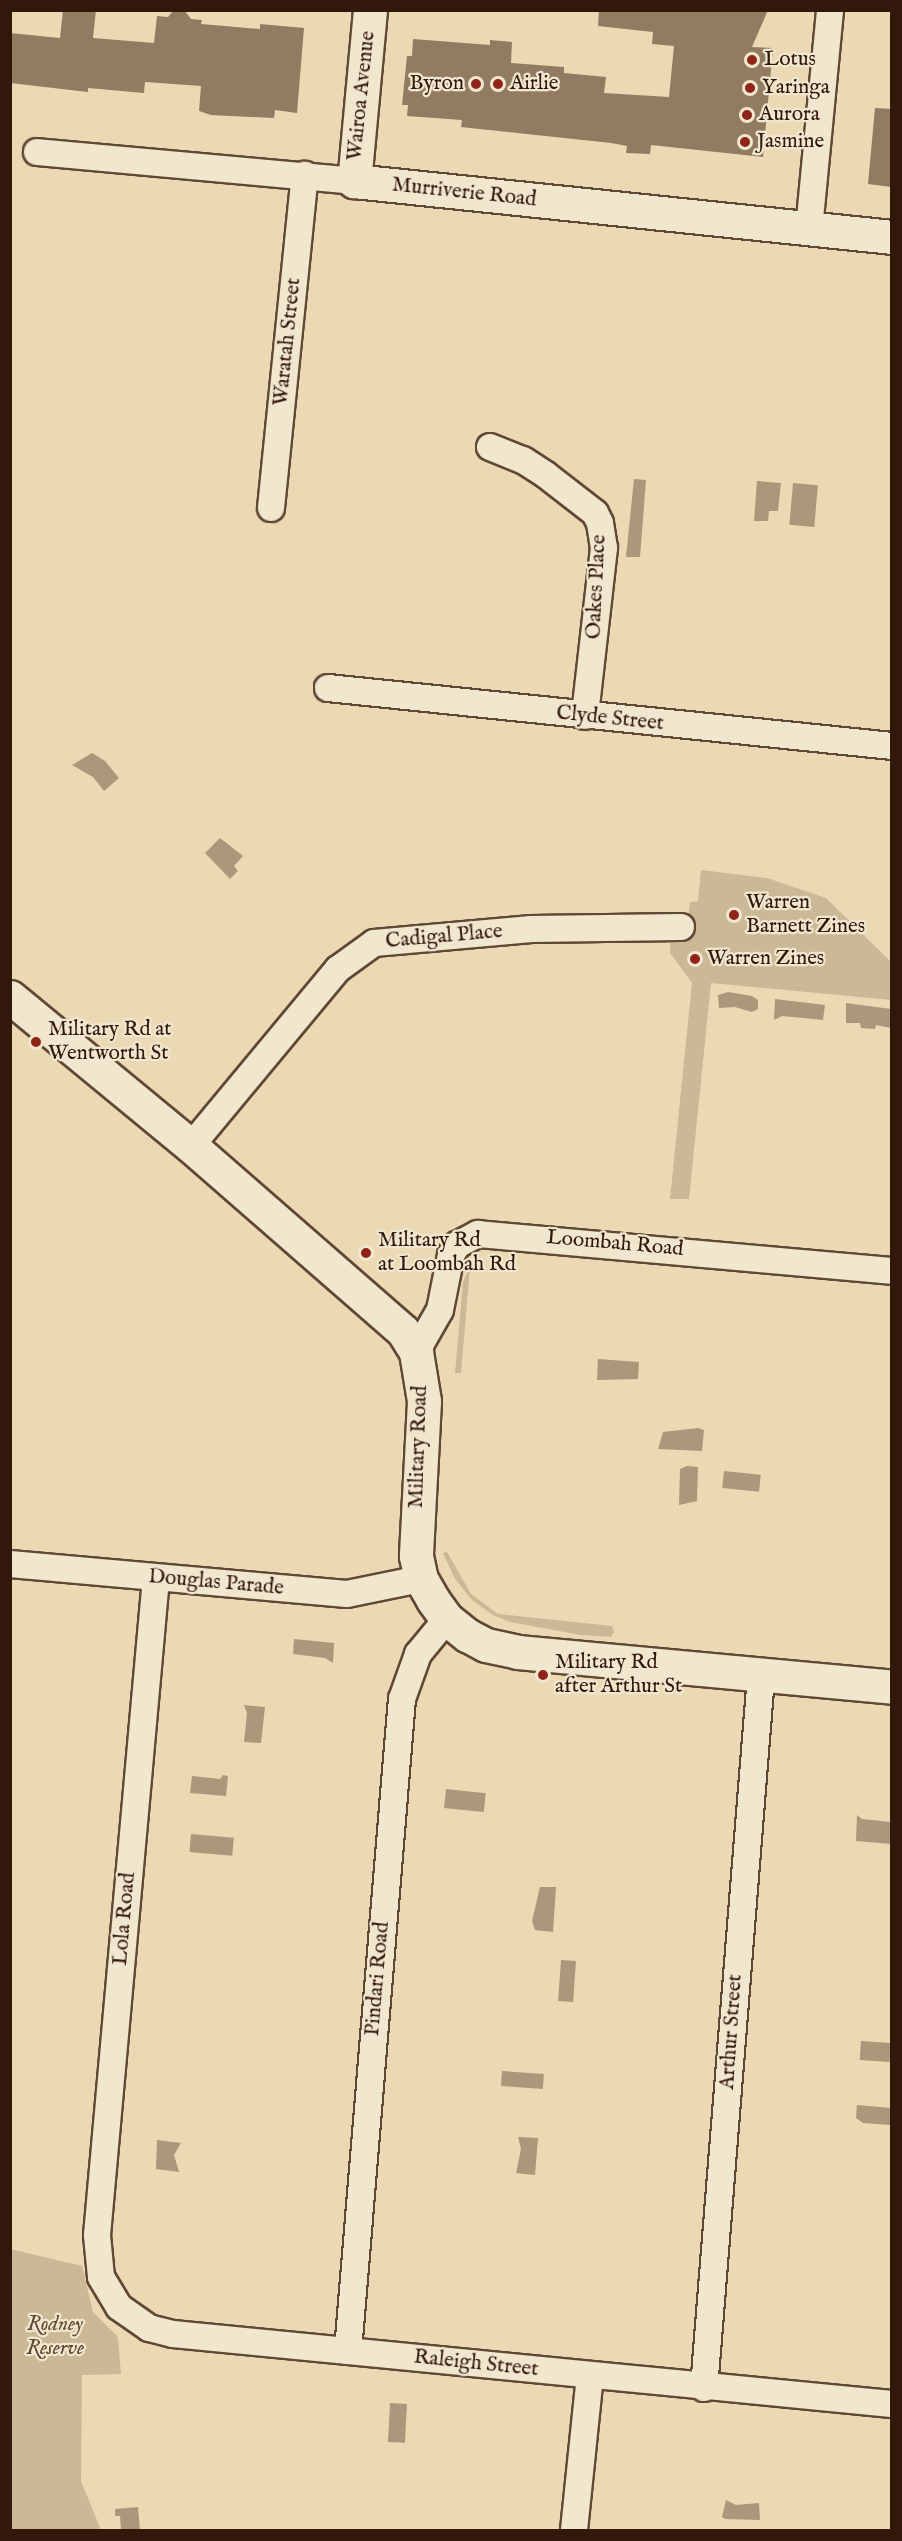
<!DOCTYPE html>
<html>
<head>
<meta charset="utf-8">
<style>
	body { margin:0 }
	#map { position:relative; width:902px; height:2541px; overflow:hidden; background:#ead9b3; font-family:"IM FELL English",serif }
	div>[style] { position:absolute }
	.green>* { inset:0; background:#cbb896 }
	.water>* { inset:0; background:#ab977a; transform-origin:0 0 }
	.building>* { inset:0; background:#917c62 }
	.roads { filter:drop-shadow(2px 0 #5f4835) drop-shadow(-2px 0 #5f4835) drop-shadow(0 2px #5f4835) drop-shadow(0 -2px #5f4835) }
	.street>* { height:26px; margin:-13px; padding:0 13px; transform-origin:13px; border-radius:13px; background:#f1e6ce }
	.secondary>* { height:33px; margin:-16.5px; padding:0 16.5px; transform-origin:16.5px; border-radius:16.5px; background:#f1e6ce }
	.dots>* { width:16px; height:16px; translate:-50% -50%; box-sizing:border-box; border:3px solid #f1e6ce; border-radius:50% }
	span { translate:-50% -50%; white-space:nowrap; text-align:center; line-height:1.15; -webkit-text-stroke:4.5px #f1e6ce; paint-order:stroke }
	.poi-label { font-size:21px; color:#31180b }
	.left { translate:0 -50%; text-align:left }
	.right { translate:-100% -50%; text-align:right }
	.street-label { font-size:21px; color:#31180b }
	.park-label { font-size:21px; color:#5f4835; font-style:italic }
	.frame { position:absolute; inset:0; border:12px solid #31180b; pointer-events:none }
</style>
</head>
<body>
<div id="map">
	<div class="green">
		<div style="clip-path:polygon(701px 870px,767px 878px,826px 898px,891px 962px,891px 1000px,711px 983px,689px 1199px,670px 1199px,692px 983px,670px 953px,670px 943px,685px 942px,690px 902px,698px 901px)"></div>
		<div style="clip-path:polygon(470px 1267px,461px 1373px,455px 1373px,463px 1282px)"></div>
		<div style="clip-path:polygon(447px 1552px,471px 1594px,498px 1614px,612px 1626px,614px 1632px,611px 1637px,581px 1635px,510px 1622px,493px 1615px,472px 1600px,455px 1579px,443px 1553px)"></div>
		<div style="clip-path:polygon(10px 2249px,82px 2266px,93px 2312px,118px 2337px,121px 2374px,82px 2375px,81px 2481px,101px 2530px,11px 2530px)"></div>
	</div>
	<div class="water">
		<div style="clip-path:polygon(634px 479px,646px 480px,640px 557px,626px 557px)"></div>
		<div style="clip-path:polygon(757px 481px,781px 483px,778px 511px,769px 511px,768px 521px,754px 521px)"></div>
		<div style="left:793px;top:483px;width:25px;height:42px;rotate:5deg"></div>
		<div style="clip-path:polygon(92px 753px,105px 761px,119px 778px,104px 791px,93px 777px,72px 765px)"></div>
		<div style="clip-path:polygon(220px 838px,243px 856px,234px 866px,238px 871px,230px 879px,205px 853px)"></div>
		<div style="clip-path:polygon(728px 992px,752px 996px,758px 1000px,758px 1009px,752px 1012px,735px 1007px,719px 1008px,718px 995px)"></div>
		<div style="clip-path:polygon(775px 999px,825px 1005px,823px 1020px,782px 1016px,774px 1020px)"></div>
		<div style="clip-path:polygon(846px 1003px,891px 1009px,891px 1028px,876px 1025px,875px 1029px,861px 1028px,860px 1023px,846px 1023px)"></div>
		<div style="clip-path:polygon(598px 1359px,639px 1362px,638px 1379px,597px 1380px)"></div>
		<div style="clip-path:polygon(698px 1428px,704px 1430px,702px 1451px,658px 1449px,663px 1432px)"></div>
		<div style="clip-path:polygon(687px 1466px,698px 1467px,697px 1501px,679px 1505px,680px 1469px)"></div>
		<div style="left:724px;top:1471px;width:37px;height:17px;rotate:6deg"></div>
		<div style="clip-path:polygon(294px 1639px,334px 1643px,333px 1663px,325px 1658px,293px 1654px)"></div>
		<div style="clip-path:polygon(244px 1705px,265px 1707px,261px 1743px,244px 1742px,247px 1713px)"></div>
		<div style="clip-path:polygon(223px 1775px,228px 1776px,226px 1796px,190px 1793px,192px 1776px,220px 1779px)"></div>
		<div style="left:446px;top:1789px;width:40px;height:19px;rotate:6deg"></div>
		<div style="clip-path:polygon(857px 1815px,862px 1819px,891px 1822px,891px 1844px,856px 1841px)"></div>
		<div style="left:191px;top:1834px;width:43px;height:18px;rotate:5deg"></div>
		<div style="clip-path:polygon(540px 1887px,556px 1887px,553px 1932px,535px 1930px,532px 1921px)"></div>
		<div style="left:561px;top:1960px;width:15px;height:41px;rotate:4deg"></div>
		<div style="left:861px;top:2041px;width:30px;height:19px;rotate:4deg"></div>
		<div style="left:502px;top:2071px;width:42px;height:15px;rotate:4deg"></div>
		<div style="clip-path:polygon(857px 2105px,891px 2108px,891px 2125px,863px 2123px,856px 2118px)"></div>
		<div style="clip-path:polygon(518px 2137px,538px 2138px,535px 2175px,516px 2173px,521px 2149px)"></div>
		<div style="clip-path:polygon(157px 2140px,181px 2143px,174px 2155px,179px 2172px,156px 2169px)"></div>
		<div style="left:390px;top:2403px;width:17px;height:39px;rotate:3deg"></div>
		<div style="clip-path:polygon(726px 2500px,736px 2505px,759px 2503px,760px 2520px,725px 2519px,722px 2517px)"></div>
		<div style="clip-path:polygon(138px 2507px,140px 2530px,121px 2530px,120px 2516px,115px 2516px,115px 2509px)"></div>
	</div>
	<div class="building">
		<div style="clip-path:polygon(63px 10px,96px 10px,93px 38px,154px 43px,157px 16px,168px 17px,174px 10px,184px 10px,191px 19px,202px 20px,201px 24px,260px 29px,260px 24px,304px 28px,297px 113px,275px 110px,274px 118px,211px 115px,199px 111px,201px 86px,145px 82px,144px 93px,88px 88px,88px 92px,10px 83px,10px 33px,60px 38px)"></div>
		<div style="clip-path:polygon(599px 10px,768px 10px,752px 47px,773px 48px,763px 157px,651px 145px,650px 154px,626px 153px,627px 146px,611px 143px,461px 127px,462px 120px,407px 116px,408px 105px,402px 105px,407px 56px,412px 56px,413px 39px,490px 45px,490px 40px,512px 42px,511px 63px,564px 67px,564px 73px,606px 77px,604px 93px,669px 97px,674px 46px,652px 44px,653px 32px,598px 26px)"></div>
		<div style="clip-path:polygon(875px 108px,891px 109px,891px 187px,868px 184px)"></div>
	</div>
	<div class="roads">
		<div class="street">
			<div style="left:37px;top:152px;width:318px;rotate:5.2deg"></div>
			<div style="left:809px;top:229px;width:220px;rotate:-84.5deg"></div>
			<div style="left:490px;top:447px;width:35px;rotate:22deg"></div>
			<div style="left:523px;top:460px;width:27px;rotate:33deg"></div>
			<div style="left:546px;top:475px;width:62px;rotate:37.8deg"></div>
			<div style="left:595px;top:513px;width:11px;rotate:63deg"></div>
			<div style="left:600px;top:523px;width:25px;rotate:81deg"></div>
			<div style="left:604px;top:548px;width:169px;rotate:96.5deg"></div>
			<div style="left:271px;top:508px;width:335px;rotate:-84.2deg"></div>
			<div style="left:328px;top:688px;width:567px;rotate:5.87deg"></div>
			<div style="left:191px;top:1146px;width:230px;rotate:-50.3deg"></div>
			<div style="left:338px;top:969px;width:44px;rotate:-35.8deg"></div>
			<div style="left:374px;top:943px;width:158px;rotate:-5.1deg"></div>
			<div style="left:531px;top:929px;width:150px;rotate:-0.8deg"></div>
			<div style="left:416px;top:1352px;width:48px;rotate:-60.3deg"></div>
			<div style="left:440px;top:1310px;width:56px;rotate:-78.7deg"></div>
			<div style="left:451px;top:1255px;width:12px;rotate:-59deg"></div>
			<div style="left:457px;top:1245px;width:24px;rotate:-28deg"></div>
			<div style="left:478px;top:1234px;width:416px;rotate:5.1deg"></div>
			<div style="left:10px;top:1564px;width:338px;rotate:5.1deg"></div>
			<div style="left:347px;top:1594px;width:76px;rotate:-11.5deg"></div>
			<div style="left:156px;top:1578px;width:660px;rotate:95.13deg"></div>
			<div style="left:97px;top:2235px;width:42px;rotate:84.6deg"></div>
			<div style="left:101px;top:2277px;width:35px;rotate:59deg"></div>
			<div style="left:119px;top:2307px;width:37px;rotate:35deg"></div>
			<div style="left:149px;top:2328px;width:25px;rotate:14deg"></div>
			<div style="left:173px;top:2334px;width:722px;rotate:5.56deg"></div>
			<div style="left:348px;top:2351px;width:654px;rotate:-85.27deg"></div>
			<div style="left:402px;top:1699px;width:48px;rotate:-70.4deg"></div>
			<div style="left:418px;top:1654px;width:45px;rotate:-50.4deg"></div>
			<div style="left:704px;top:2388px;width:714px;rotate:-85.42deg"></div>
			<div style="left:574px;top:2530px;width:155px;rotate:-84.1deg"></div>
		</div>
		<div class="secondary">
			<div style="left:370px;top:10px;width:172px;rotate:95.3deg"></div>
			<div style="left:354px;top:181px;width:541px;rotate:5.94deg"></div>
			<div style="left:10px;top:997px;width:234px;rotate:39.5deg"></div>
			<div style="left:191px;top:1146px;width:281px;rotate:41.1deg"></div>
			<div style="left:403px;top:1331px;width:25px;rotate:58deg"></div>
			<div style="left:416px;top:1352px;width:50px;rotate:80.7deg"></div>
			<div style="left:424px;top:1401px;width:155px;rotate:93deg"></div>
			<div style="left:416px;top:1556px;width:24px;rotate:78deg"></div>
			<div style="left:421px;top:1579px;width:24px;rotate:60deg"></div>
			<div style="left:433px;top:1600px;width:24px;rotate:54deg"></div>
			<div style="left:447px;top:1619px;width:26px;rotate:39deg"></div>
			<div style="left:467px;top:1635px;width:21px;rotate:28deg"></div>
			<div style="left:486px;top:1645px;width:33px;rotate:12deg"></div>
			<div style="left:518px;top:1652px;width:376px;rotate:5.3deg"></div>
		</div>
	</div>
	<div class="dots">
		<div style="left:752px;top:60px;background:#8f2418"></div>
		<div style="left:476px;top:84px;background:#8f2418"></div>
		<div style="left:498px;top:84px;background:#8f2418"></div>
		<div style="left:750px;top:88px;background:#8f2418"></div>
		<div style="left:747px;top:115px;background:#8f2418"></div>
		<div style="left:745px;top:142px;background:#8f2418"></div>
		<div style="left:734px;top:915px;background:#8f2418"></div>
		<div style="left:695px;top:959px;background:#8f2418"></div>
		<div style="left:36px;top:1042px;background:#8f2418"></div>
		<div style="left:366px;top:1253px;background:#8f2418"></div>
		<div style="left:543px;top:1675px;background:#8f2418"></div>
	</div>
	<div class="poi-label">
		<span class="left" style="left:764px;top:60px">Lotus</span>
		<span class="right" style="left:464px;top:84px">Byron</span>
		<span class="left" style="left:510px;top:84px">Airlie</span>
		<span class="left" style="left:762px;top:88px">Yaringa</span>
		<span class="left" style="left:759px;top:115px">Aurora</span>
		<span class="left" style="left:757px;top:142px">Jasmine</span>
		<span class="left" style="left:746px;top:915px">Warren<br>Barnett Zines</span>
		<span class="left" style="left:707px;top:959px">Warren Zines</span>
		<span class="left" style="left:48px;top:1042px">Military Rd at<br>Wentworth St</span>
		<span class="left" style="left:378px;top:1253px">Military Rd<br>at Loombah Rd</span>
		<span class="left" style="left:555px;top:1675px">Military Rd<br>after Arthur St</span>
	</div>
	<div class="street-label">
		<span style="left:362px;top:96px;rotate:-84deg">Wairoa Avenue</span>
		<span style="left:464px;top:193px;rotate:6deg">Murriverie Road</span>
		<span style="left:288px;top:342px;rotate:-84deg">Waratah Street</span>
		<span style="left:597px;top:587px;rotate:-87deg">Oakes Place</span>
		<span style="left:610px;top:719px;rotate:6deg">Clyde Street</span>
		<span style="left:444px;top:937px;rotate:-5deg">Cadigal Place</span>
		<span style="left:615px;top:1244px;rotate:5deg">Loombah Road</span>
		<span style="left:419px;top:1447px;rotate:-88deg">Military Road</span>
		<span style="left:216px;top:1583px;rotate:5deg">Douglas Parade</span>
		<span style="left:125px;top:1919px;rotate:-85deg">Lola Road</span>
		<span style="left:378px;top:1979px;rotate:-85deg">Pindari Road</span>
		<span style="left:732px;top:2032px;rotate:-86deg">Arthur Street</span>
		<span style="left:476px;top:2364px;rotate:6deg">Raleigh Street</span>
	</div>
	<div class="park-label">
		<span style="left:55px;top:2337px">Rodney<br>Reserve</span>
	</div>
	<div class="frame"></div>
</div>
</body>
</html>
